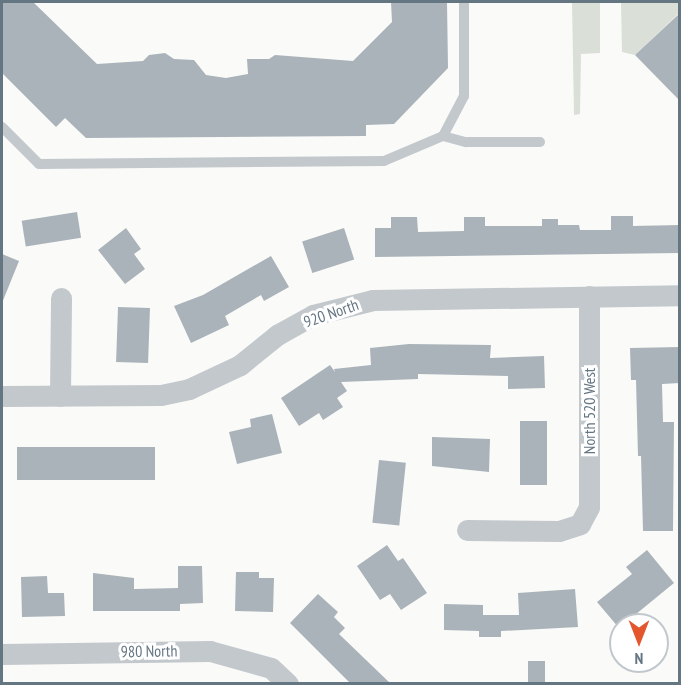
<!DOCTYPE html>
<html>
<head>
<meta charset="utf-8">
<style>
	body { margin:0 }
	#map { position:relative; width:681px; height:685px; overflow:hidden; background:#fafaf8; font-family:"PT Sans Narrow",sans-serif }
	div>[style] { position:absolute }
	.green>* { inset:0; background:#dadfd7 }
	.building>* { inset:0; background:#aab3b9; transform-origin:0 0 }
	.lane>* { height:10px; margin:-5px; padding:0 5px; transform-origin:5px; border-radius:5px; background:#c3c8cc }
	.street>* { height:21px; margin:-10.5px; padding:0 10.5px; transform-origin:10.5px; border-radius:10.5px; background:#c3c8cc }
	span { translate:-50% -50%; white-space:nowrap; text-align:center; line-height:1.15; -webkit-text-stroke:6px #fff; paint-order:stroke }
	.street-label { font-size:16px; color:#657683 }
	.frame { position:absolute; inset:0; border:3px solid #657683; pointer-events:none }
	.north { position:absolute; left:609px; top:613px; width:60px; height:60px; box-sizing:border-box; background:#fff; border:2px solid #c1c8cd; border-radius:50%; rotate:180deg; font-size:16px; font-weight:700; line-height:24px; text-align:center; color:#657683 }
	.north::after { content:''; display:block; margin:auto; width:21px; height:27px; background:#e4572e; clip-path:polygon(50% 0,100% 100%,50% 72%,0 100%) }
</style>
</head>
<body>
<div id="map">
	<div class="green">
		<div style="clip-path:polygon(572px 2px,600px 2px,600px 53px,581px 54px,580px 114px,574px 115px)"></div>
		<div style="clip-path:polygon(621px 2px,679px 2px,679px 13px,635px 55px,622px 52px)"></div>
	</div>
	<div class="building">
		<div style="clip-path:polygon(2px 2px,33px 2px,97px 64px,143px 61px,149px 55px,165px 53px,174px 59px,194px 60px,206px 75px,226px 78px,248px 74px,247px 59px,269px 59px,275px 55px,353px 61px,392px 22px,391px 2px,447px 2px,448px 68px,394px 124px,366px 125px,366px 136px,86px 138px,65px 118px,56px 127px,2px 73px)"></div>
		<div style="clip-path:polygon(680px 13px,680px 101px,635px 55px)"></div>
		<div style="left:77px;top:212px;width:26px;height:56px;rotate:81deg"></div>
		<div style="clip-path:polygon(611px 216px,633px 216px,633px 226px,680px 225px,680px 253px,375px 257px,375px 228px,391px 228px,391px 217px,417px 217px,418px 232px,464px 231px,464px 217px,485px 217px,485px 226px,542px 226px,542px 219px,558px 219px,558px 225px,579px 225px,580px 230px,611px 230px)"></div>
		<div style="clip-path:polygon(126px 228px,141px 249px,134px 254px,145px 269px,125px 284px,98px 250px)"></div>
		<div style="left:344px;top:228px;width:33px;height:44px;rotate:72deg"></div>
		<div style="clip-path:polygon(2px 254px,19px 261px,2px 303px)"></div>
		<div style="clip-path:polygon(271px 256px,289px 287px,264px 301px,261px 295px,225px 316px,229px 325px,191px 343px,174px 306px,203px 295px)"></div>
		<div style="left:118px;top:307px;width:32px;height:55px;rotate:2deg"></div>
		<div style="clip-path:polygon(409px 344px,491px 345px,490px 358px,544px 356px,545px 388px,508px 389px,508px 376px,418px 374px,418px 379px,341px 382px,347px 391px,337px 398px,343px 407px,323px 420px,319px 413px,299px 426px,281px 398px,330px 365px,335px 372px,334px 369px,371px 365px,370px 348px)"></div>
		<div style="clip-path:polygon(680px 347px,680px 383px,662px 384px,663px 422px,674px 422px,673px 531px,643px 531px,641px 456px,638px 456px,636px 380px,631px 380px,630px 348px)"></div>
		<div style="clip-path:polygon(272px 414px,282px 453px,237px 464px,229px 432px,251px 427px,250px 419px)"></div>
		<div style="left:520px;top:421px;width:27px;height:64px"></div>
		<div style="clip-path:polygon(432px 437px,490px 439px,489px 472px,432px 466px)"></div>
		<div style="left:155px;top:447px;width:33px;height:138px;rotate:90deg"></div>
		<div style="left:379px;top:460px;width:27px;height:63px;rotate:6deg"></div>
		<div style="clip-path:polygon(387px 545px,398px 561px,403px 558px,427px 593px,401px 610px,390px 594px,380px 600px,357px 566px)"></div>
		<div style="clip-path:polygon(647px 550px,674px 583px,619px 628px,597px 602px,632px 574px,626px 567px)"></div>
		<div style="clip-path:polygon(178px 566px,202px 566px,203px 603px,180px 604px,180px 611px,93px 611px,93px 573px,134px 578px,134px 589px,178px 588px)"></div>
		<div style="clip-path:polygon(236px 572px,259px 572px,259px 578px,274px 578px,273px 612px,235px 611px)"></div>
		<div style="clip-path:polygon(47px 576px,48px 593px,64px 593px,65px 616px,22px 617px,21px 577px)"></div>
		<div style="clip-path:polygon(575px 589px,578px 627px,501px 631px,501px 637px,479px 637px,479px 631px,444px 630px,444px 604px,483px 605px,483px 615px,519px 615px,518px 593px)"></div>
		<div style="clip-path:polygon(318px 594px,338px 612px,334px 617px,345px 628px,339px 634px,391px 684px,351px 684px,290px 623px)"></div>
		<div style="left:528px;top:661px;width:17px;height:23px"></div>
	</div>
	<div class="lane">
		<div style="left:2px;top:127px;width:52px;rotate:45deg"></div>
		<div style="left:39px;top:164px;width:345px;rotate:-0.5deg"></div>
		<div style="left:384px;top:161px;width:64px;rotate:-23deg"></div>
		<div style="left:443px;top:136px;width:45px;rotate:-62.3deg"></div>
		<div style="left:464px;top:96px;width:94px;rotate:-90deg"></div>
		<div style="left:443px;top:136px;width:24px;rotate:15deg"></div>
		<div style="left:466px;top:142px;width:74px"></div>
	</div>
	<div class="street">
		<div style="left:2px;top:396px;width:159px;rotate:-0.4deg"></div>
		<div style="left:161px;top:395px;width:29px;rotate:-12deg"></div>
		<div style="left:189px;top:389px;width:56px;rotate:-25.2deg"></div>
		<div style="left:240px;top:365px;width:48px;rotate:-39deg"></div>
		<div style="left:277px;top:335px;width:41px;rotate:-29.1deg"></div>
		<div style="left:313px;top:315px;width:62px;rotate:-14deg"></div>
		<div style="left:373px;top:300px;width:307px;rotate:-0.9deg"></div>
		<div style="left:60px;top:396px;width:98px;rotate:-89.4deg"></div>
		<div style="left:467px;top:530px;width:92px;rotate:0.6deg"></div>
		<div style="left:559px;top:531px;width:22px;rotate:-18deg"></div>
		<div style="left:580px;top:524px;width:19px;rotate:-62deg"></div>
		<div style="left:589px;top:507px;width:211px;rotate:-90deg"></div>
		<div style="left:2px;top:654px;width:208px;rotate:-0.8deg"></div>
		<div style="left:210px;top:651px;width:63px;rotate:15.6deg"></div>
		<div style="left:271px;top:668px;width:23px;rotate:43deg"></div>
	</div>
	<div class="street-label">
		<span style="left:331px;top:313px;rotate:-19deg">920 North</span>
		<span style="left:589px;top:411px;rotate:-90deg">North 520 West</span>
		<span style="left:149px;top:651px;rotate:-1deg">980 North</span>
	</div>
	<div class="frame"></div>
	<div class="north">N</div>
</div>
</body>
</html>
